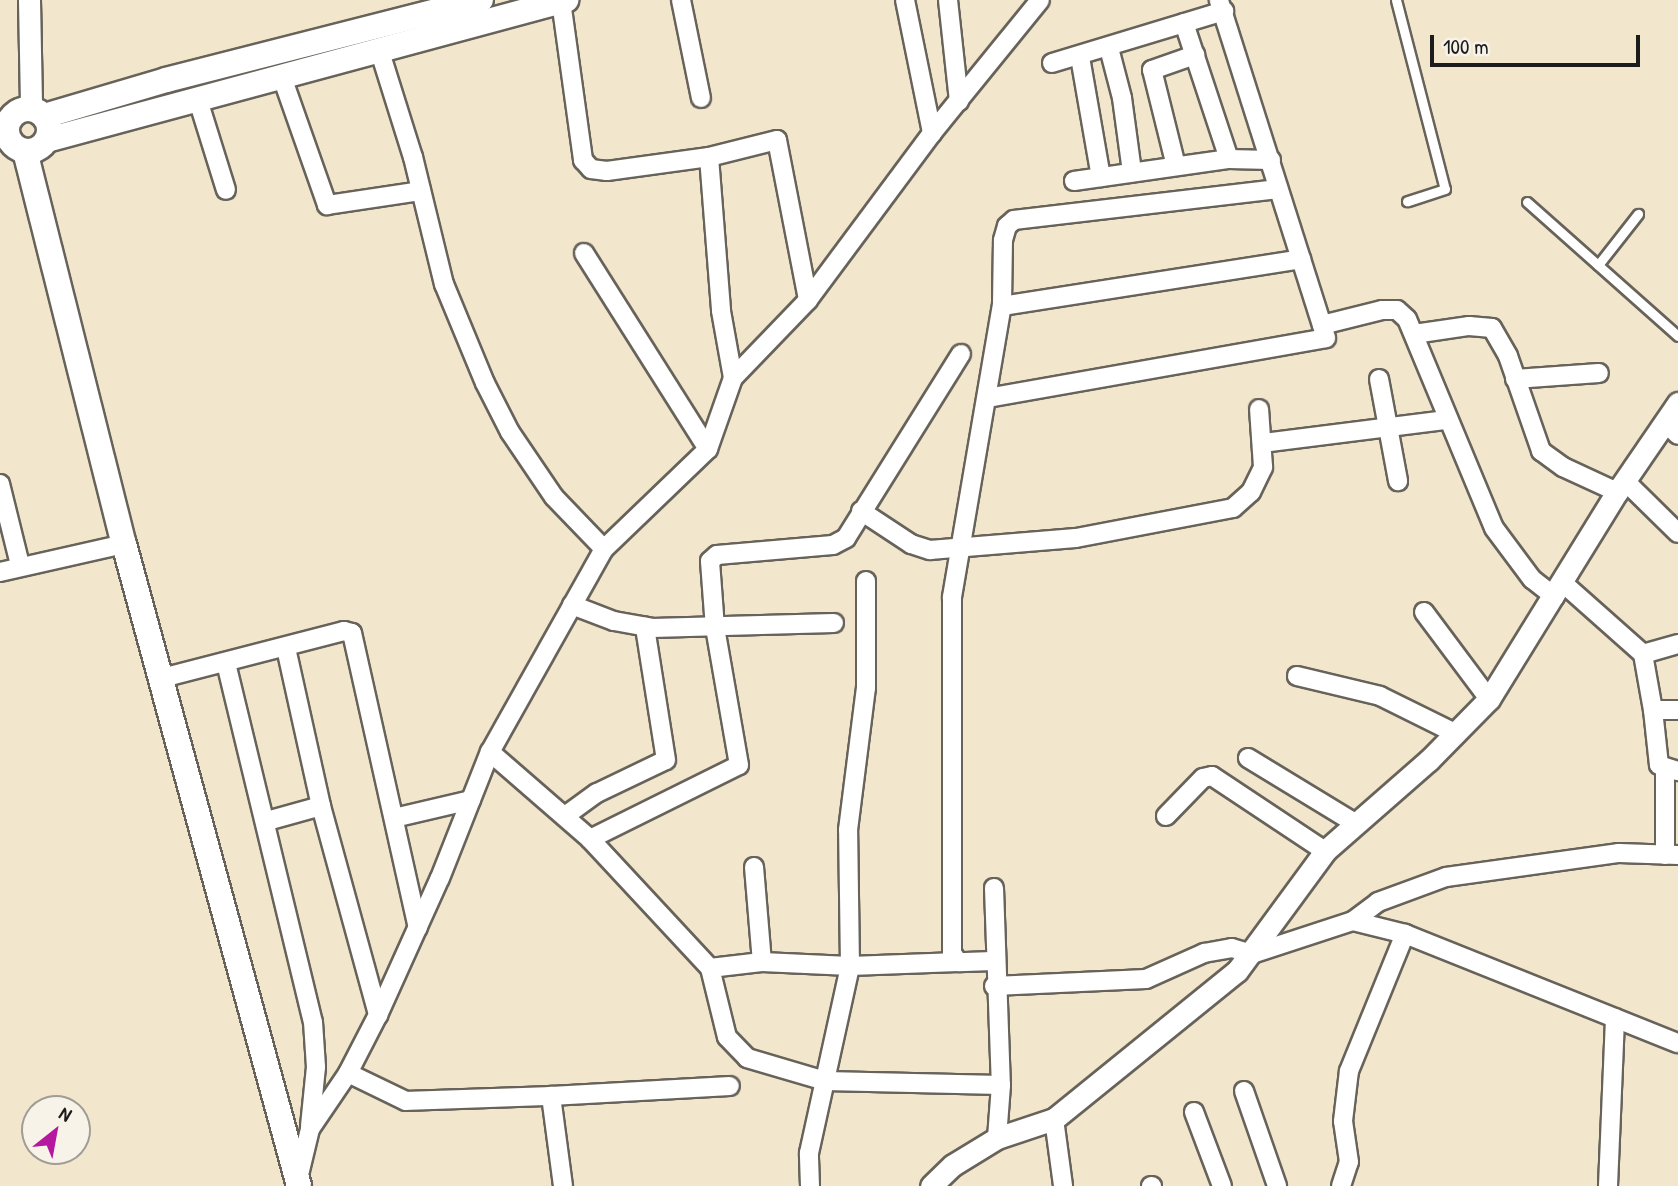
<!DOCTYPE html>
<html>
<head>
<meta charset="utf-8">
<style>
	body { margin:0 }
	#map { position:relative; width:1678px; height:1186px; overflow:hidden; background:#f2e6cd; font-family:"Patrick Hand",sans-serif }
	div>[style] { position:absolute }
	.roads { filter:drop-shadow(2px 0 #67635a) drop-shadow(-2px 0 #67635a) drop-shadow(0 2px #67635a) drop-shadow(0 -2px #67635a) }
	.service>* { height:9px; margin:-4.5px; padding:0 4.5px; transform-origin:4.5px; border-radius:4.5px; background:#fff }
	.minor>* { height:18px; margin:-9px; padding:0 9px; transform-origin:9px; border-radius:9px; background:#fff }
	.tertiary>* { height:21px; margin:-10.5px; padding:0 10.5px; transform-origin:10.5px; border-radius:10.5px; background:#fff }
	.secondary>* { height:24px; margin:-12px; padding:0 12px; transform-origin:12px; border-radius:12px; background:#fff }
	.secondary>.ring { margin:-12px; padding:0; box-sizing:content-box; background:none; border:24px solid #fff; border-radius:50% }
	span { translate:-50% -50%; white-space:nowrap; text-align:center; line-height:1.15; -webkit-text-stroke:5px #f7f3e8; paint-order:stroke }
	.north { position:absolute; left:21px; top:1095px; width:70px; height:70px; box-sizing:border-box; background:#f7f3e8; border:2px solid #9f9d96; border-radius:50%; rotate:31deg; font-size:19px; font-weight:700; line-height:28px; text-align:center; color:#1c1c1c }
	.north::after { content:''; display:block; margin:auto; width:24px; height:32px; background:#b5179e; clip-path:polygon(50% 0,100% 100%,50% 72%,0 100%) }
	.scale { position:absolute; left:1430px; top:35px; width:210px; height:32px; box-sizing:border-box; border:4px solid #1c1c1c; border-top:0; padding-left:9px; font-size:21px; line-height:24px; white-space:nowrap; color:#1c1c1c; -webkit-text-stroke:5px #f7f3e8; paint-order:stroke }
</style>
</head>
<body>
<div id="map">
	<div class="roads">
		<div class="service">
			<div style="left:1396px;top:0;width:195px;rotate:75.5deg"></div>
			<div style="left:1445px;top:189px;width:40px;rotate:162deg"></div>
			<div style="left:1527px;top:202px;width:202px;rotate:41.6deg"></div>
			<div style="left:1598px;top:265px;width:65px;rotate:-51.9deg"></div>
		</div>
		<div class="minor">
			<div style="left:681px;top:0;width:100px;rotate:78.5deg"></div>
			<div style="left:905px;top:0;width:136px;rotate:78.5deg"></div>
			<div style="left:948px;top:0;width:102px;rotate:83.8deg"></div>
			<div style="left:561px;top:1px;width:161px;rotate:82.1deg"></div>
			<div style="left:583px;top:160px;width:12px;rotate:48deg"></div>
			<div style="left:591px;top:169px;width:16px;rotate:7deg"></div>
			<div style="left:607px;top:171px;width:103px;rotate:-7.8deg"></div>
			<div style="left:709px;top:157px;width:70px;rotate:-14deg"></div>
			<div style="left:777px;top:140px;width:163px;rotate:79deg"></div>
			<div style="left:1184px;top:23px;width:143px;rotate:71.7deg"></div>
			<div style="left:1109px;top:48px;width:52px;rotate:75.4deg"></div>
			<div style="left:1122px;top:98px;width:75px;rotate:82.3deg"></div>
			<div style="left:380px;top:52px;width:110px;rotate:72.6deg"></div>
			<div style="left:413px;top:157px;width:131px;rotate:76.3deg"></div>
			<div style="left:444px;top:284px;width:107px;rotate:67.5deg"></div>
			<div style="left:485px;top:383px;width:55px;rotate:63deg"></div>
			<div style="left:510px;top:432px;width:78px;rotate:55.9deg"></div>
			<div style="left:554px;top:497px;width:72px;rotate:46.1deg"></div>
			<div style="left:1080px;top:57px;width:122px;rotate:80.1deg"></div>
			<div style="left:1052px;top:63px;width:180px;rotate:-16.8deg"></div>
			<div style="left:282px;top:77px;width:136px;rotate:70.6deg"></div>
			<div style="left:327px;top:205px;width:95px;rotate:-8.5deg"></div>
			<div style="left:198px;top:100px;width:94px;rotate:72.7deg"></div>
			<div style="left:709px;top:157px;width:154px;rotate:85.5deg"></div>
			<div style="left:721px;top:311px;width:68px;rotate:79.8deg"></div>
			<div style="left:1176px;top:166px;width:99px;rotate:-104deg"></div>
			<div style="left:1152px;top:70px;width:46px;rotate:-19.2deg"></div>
			<div style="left:1074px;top:181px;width:157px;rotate:-8.1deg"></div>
			<div style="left:1229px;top:159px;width:42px;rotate:1.4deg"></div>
			<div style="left:1278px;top:189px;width:266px;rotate:173.3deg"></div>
			<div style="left:1014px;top:220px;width:9px;rotate:139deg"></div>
			<div style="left:1007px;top:226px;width:15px;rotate:106deg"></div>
			<div style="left:1003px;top:240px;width:66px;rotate:90.9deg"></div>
			<div style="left:1002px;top:306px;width:303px;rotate:-8.9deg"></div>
			<div style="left:584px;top:253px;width:232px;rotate:57.7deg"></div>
			<div style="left:1322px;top:325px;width:62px;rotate:-14deg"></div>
			<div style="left:1382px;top:310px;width:15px"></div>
			<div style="left:1397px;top:310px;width:13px;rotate:42deg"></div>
			<div style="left:1407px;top:319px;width:226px;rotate:67.4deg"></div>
			<div style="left:1494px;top:528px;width:64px;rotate:53.3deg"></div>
			<div style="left:1532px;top:579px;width:29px;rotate:38deg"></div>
			<div style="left:1414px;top:334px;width:56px;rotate:-8.3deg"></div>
			<div style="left:1469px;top:326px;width:23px;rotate:5deg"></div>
			<div style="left:1492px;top:328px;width:32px;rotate:60deg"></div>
			<div style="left:1508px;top:356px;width:101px;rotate:70.8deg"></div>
			<div style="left:1541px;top:451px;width:27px;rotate:36deg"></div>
			<div style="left:1563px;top:467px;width:60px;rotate:24.8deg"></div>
			<div style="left:1379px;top:379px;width:104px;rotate:79.4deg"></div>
			<div style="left:1515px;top:379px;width:84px;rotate:-4.1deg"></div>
			<div style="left:987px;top:398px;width:344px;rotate:-10deg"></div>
			<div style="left:1326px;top:338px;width:355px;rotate:-107.6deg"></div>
			<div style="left:1665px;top:422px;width:18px;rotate:45deg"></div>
			<div style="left:1263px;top:443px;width:184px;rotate:-7.2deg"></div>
			<div style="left:1625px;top:481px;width:74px;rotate:44.5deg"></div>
			<div style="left:0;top:484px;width:83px;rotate:76.1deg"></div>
			<div style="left:861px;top:511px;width:60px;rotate:33.4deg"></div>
			<div style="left:911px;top:544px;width:20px;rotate:18deg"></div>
			<div style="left:930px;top:550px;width:146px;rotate:-4.7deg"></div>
			<div style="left:1076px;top:538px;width:160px;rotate:-10.8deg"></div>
			<div style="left:1233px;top:508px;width:24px;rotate:-42deg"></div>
			<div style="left:1251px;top:492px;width:28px;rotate:-64deg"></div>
			<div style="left:1263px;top:467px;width:58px;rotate:-93.9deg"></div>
			<div style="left:0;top:572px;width:127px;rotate:-12.7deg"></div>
			<div style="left:1563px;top:583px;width:107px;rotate:41.6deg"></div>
			<div style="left:1643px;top:654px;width:57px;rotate:79.9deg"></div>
			<div style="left:572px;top:605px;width:45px;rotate:20.9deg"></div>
			<div style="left:614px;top:621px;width:39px;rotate:10deg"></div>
			<div style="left:652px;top:628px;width:182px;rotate:-1.6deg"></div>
			<div style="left:1424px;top:612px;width:109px;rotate:53.2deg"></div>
			<div style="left:286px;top:648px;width:162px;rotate:77.5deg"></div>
			<div style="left:321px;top:806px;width:217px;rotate:74.7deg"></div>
			<div style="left:1643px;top:654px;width:36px;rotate:-16deg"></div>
			<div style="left:226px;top:663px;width:369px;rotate:76.4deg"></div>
			<div style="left:313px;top:1022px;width:45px;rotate:86.2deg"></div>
			<div style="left:316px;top:1067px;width:59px;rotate:95.8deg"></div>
			<div style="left:1297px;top:676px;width:85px;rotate:13.5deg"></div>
			<div style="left:1380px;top:696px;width:86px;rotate:26.3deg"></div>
			<div style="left:162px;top:678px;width:188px;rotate:-14.5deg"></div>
			<div style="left:344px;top:631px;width:8px;rotate:14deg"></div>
			<div style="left:352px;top:633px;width:302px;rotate:77.4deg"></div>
			<div style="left:1678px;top:710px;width:25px;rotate:180deg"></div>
			<div style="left:1653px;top:710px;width:55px;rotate:83.8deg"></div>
			<div style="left:1659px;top:765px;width:20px;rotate:18deg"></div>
			<div style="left:490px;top:752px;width:133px;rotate:41deg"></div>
			<div style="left:590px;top:839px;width:176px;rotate:47.1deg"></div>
			<div style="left:710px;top:968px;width:71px;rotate:76.2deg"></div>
			<div style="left:727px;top:1037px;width:29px;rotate:46deg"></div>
			<div style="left:747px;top:1058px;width:81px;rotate:16.4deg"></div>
			<div style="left:825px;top:1081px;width:176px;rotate:1.3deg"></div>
			<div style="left:1248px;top:758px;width:125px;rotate:31.3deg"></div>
			<div style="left:1665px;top:769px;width:86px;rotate:90deg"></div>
			<div style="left:565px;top:816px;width:39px;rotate:-36deg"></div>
			<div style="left:597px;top:793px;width:76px;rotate:-25.6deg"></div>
			<div style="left:666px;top:760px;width:135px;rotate:-99deg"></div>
			<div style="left:1166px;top:816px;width:53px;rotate:-45.8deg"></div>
			<div style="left:1203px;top:778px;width:9px;rotate:-13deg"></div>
			<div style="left:1212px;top:776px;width:136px;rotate:33.6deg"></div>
			<div style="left:394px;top:818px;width:79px;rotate:-13.2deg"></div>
			<div style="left:267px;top:821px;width:56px;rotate:-15.5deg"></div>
			<div style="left:590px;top:839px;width:166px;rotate:-26.4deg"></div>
			<div style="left:739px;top:765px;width:139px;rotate:-99.9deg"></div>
			<div style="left:715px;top:628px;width:67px;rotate:-94.3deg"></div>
			<div style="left:710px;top:561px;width:9px;rotate:-41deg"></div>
			<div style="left:717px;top:555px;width:116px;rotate:-4.9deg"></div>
			<div style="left:833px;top:545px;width:15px;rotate:-28deg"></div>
			<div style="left:846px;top:538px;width:217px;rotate:-58deg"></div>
			<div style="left:754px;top:867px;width:95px;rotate:85.2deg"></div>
			<div style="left:994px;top:888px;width:197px;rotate:88deg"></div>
			<div style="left:1001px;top:1085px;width:53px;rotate:94.3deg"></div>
			<div style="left:1353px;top:921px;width:31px;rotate:-37deg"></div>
			<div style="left:1378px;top:902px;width:72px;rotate:-20.2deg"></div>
			<div style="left:1446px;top:877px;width:175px;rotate:-7.9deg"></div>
			<div style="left:1619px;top:853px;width:59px;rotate:1.9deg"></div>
			<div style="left:993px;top:961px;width:35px;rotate:178deg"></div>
			<div style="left:958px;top:962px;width:11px;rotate:-124deg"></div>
			<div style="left:952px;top:953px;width:356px;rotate:-90deg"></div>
			<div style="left:952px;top:597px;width:295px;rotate:-80.3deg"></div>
			<div style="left:710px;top:968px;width:52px;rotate:-6.6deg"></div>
			<div style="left:762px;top:962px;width:88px;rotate:2.6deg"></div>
			<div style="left:850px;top:966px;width:108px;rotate:-2.1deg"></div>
			<div style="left:994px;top:986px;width:152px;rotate:-2.6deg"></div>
			<div style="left:1146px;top:979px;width:64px;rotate:-24.1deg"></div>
			<div style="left:1204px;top:953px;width:28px;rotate:-10deg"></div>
			<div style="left:1232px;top:948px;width:21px;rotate:17deg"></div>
			<div style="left:1252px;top:954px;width:106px;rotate:-18.1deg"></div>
			<div style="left:1353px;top:921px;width:54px;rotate:14deg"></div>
			<div style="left:1405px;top:934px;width:294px;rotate:21.8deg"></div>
			<div style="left:348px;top:1073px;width:64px;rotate:25.8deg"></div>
			<div style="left:406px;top:1101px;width:145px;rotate:-2deg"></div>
			<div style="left:1244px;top:1091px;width:101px;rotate:70.8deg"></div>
			<div style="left:1194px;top:1112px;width:79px;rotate:69.3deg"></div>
			<div style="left:1054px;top:1119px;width:68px;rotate:82.3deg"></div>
			<div style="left:298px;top:1179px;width:51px;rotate:-76.5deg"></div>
			<div style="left:310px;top:1129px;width:68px;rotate:-55.8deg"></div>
			<div style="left:348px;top:1073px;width:65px;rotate:-62.7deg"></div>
			<div style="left:378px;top:1015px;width:150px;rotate:-65.7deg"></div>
			<div style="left:440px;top:878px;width:136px;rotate:-68.4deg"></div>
			<div style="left:490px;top:752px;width:233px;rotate:-60.7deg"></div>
			<div style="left:604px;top:549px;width:144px;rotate:-43.9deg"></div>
			<div style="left:708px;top:449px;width:75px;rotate:-70.6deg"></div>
			<div style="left:733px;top:378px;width:108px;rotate:-46.1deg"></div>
			<div style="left:808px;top:300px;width:208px;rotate:-53.4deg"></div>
			<div style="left:932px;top:133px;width:171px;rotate:-50.9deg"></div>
			<div style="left:563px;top:1186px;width:91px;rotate:-97.6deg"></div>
			<div style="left:551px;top:1096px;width:179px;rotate:-3.2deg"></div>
			<div style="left:810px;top:1186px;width:33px;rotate:-92deg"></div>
			<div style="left:809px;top:1153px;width:191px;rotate:-77.6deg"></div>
			<div style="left:850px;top:966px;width:136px;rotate:-90.8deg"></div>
			<div style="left:848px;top:830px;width:143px;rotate:-82.8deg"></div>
			<div style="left:866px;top:688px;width:107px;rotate:-90deg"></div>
			<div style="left:1151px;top:1186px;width:1px"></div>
			<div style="left:1341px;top:1186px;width:25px;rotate:-72deg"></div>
			<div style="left:1349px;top:1162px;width:41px;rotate:-98.3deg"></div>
			<div style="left:1343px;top:1121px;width:50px;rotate:-83.2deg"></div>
			<div style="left:1349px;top:1071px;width:148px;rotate:-67.8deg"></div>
			<div style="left:1608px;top:1186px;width:168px;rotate:-87.6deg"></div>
		</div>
		<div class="tertiary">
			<div style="left:29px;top:0;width:109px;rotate:88.9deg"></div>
			<div style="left:931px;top:1186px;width:30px;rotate:-44deg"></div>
			<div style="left:953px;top:1165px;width:52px;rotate:-31.5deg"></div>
			<div style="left:997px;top:1138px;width:60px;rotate:-18.4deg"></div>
			<div style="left:1054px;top:1119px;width:235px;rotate:-39deg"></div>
			<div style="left:1237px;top:971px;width:149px;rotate:-53.7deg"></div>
			<div style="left:1325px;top:851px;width:138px;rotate:-41.2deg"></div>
			<div style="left:1429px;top:760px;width:86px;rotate:-45.5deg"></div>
			<div style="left:1489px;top:699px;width:243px;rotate:-58.3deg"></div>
			<div style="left:1617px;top:492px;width:108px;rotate:-55.6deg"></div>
		</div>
		<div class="secondary">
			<div class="ring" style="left:7px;top:109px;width:18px;height:18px"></div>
			<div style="left:44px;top:116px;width:127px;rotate:-16.4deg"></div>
			<div style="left:166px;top:80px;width:325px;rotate:-14.3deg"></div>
			<div style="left:47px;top:140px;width:538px;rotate:-15.1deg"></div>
			<div style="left:25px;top:151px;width:405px;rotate:75.9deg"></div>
			<div style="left:124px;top:544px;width:665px;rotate:74.75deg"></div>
		</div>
	</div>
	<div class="north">N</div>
	<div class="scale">100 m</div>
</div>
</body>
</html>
